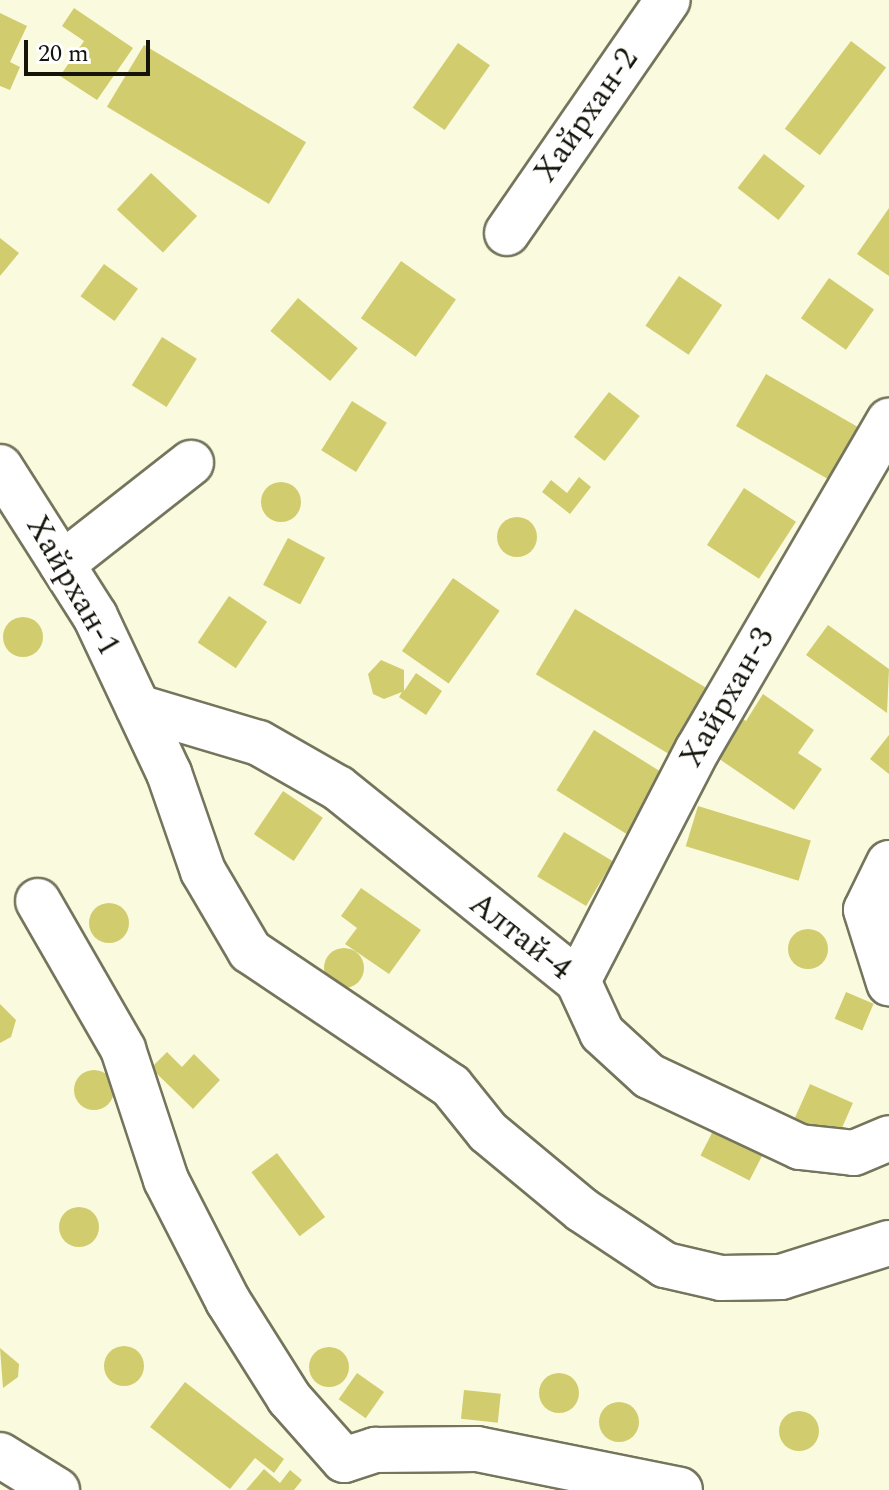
<!DOCTYPE html>
<html>
<head>
<meta charset="utf-8">
<style>
	body { margin:0 }
	#map { position:relative; width:889px; height:1490px; overflow:hidden; background:#fafadf; font-family:Spectral,serif }
	div>[style] { position:absolute }
	.building>* { inset:0; background:#d1cd6f; transform-origin:0 0 }
	.round { border-radius:50% }
	.roads { filter:drop-shadow(2px 0 #75755d) drop-shadow(-2px 0 #75755d) drop-shadow(0 2px #75755d) drop-shadow(0 -2px #75755d) }
	.minor>* { height:44px; margin:-22px; padding:0 22px; transform-origin:22px; border-radius:22px; background:#fff }
	span { translate:-50% -50%; white-space:nowrap; text-align:center; line-height:1.15; -webkit-text-stroke:8px #fff; paint-order:stroke }
	.street-label { font-size:32px; color:#14140b }
	.scale { position:absolute; left:24px; top:40px; width:126px; height:36px; box-sizing:border-box; border:4px solid #14140b; border-top:0; padding-left:10px; font-size:24px; line-height:28px; white-space:nowrap; color:#14140b; -webkit-text-stroke:6px #fff; paint-order:stroke }
</style>
</head>
<body>
<div id="map">
	<div class="building">
		<div style="clip-path:polygon(74px 8px,133px 48px,97px 100px,60px 76px,84px 41px,62px 26px)"></div>
		<div style="clip-path:polygon(0 13px,27px 26px,10px 62px,20px 67px,10px 90px,0 86px)"></div>
		<div style="left:851px;top:41px;width:44px;height:110px;rotate:37deg"></div>
		<div style="left:458px;top:43px;width:39px;height:79px;rotate:35deg"></div>
		<div style="left:144px;top:45px;width:189px;height:72px;rotate:31deg"></div>
		<div style="left:764px;top:154px;width:52px;height:43px;rotate:38deg"></div>
		<div style="left:151px;top:173px;width:63px;height:50px;rotate:43deg"></div>
		<div style="clip-path:polygon(889px 208px,889px 276px,857px 254px)"></div>
		<div style="clip-path:polygon(0 238px,19px 253px,0 276px)"></div>
		<div style="left:401px;top:261px;width:67px;height:70px;rotate:35deg"></div>
		<div style="left:104px;top:264px;width:42px;height:40px;rotate:36deg"></div>
		<div style="left:679px;top:276px;width:52px;height:60px;rotate:34deg"></div>
		<div style="left:829px;top:278px;width:55px;height:49px;rotate:35deg"></div>
		<div style="left:298px;top:298px;width:78px;height:43px;rotate:40deg"></div>
		<div style="left:162px;top:337px;width:41px;height:57px;rotate:32deg"></div>
		<div style="left:766px;top:374px;width:109px;height:60px;rotate:30deg"></div>
		<div style="left:609px;top:392px;width:39px;height:57px;rotate:38deg"></div>
		<div style="left:352px;top:401px;width:41px;height:58px;rotate:32deg"></div>
		<div style="clip-path:polygon(579px 477px,591px 487px,570px 514px,542px 492px,551px 480px,567px 493px)"></div>
		<div class="round" style="left:261px;top:482px;width:40px;height:40px"></div>
		<div style="left:744px;top:488px;width:62px;height:68px;rotate:33deg"></div>
		<div class="round" style="left:497px;top:517px;width:40px;height:40px"></div>
		<div style="left:288px;top:538px;width:42px;height:53px;rotate:28deg"></div>
		<div style="left:453px;top:578px;width:57px;height:89px;rotate:35deg"></div>
		<div style="left:229px;top:596px;width:46px;height:56px;rotate:34deg"></div>
		<div style="left:575px;top:609px;width:164px;height:76px;rotate:31deg"></div>
		<div class="round" style="left:3px;top:617px;width:40px;height:40px"></div>
		<div style="clip-path:polygon(828px 625px,889px 669px,887px 713px,806px 655px)"></div>
		<div style="clip-path:polygon(381px 660px,404px 670px,404px 691px,416px 673px,442px 691px,426px 715px,399px 697px,402px 692px,384px 699px,373px 694px,368px 674px)"></div>
		<div style="clip-path:polygon(763px 694px,814px 730px,798px 753px,822px 769px,794px 810px,709px 752px,735px 714px,746px 721px)"></div>
		<div style="left:594px;top:730px;width:89px;height:71px;rotate:32deg"></div>
		<div style="clip-path:polygon(889px 735px,889px 774px,870px 759px)"></div>
		<div style="left:283px;top:791px;width:48px;height:52px;rotate:34deg"></div>
		<div style="left:698px;top:806px;width:118px;height:42px;rotate:17deg"></div>
		<div style="left:564px;top:832px;width:57px;height:52px;rotate:31deg"></div>
		<div style="clip-path:polygon(361px 888px,421px 930px,389px 974px,345px 944px,357px 928px,341px 916px)"></div>
		<div class="round" style="left:89px;top:903px;width:40px;height:40px"></div>
		<div class="round" style="left:788px;top:929px;width:40px;height:40px"></div>
		<div class="round" style="left:324px;top:948px;width:40px;height:40px"></div>
		<div style="left:846px;top:992px;width:30px;height:29px;rotate:23deg"></div>
		<div style="clip-path:polygon(0 1004px,16px 1020px,11px 1037px,0 1043px)"></div>
		<div style="clip-path:polygon(167px 1052px,182px 1067px,194px 1054px,220px 1080px,193px 1109px,151px 1068px)"></div>
		<div class="round" style="left:74px;top:1070px;width:40px;height:40px"></div>
		<div style="left:810px;top:1084px;width:47px;height:37px;rotate:24deg"></div>
		<div style="left:715px;top:1127px;width:55px;height:32px;rotate:27deg"></div>
		<div style="left:277px;top:1153px;width:80px;height:32px;rotate:53deg"></div>
		<div class="round" style="left:59px;top:1207px;width:40px;height:40px"></div>
		<div class="round" style="left:104px;top:1346px;width:40px;height:40px"></div>
		<div class="round" style="left:309px;top:1347px;width:40px;height:40px"></div>
		<div style="clip-path:polygon(0 1348px,19px 1364px,18px 1377px,3px 1388px)"></div>
		<div style="left:357px;top:1373px;width:33px;height:32px;rotate:35deg"></div>
		<div class="round" style="left:539px;top:1373px;width:40px;height:40px"></div>
		<div style="clip-path:polygon(185px 1382px,284px 1459px,274px 1473px,255px 1458px,230px 1489px,150px 1427px)"></div>
		<div style="left:464px;top:1390px;width:37px;height:29px;rotate:6deg"></div>
		<div class="round" style="left:599px;top:1402px;width:40px;height:40px"></div>
		<div class="round" style="left:779px;top:1411px;width:40px;height:40px"></div>
		<div style="clip-path:polygon(264px 1469px,280px 1483px,290px 1470px,302px 1480px,294px 1490px,246px 1490px)"></div>
	</div>
	<div class="roads">
		<div class="minor">
			<div style="left:507px;top:233px;width:283px;rotate:-55.4deg"></div>
			<div style="left:0;top:467px;width:177px;rotate:57.5deg"></div>
			<div style="left:95px;top:616px;width:174px;rotate:64.8deg"></div>
			<div style="left:169px;top:773px;width:104px;rotate:70.9deg"></div>
			<div style="left:203px;top:871px;width:93px;rotate:59.6deg"></div>
			<div style="left:250px;top:951px;width:242px;rotate:33.9deg"></div>
			<div style="left:451px;top:1086px;width:59px;rotate:51.2deg"></div>
			<div style="left:488px;top:1132px;width:122px;rotate:39.7deg"></div>
			<div style="left:582px;top:1210px;width:100px;rotate:33.5deg"></div>
			<div style="left:665px;top:1265px;width:57px;rotate:13.1deg"></div>
			<div style="left:721px;top:1278px;width:60px;rotate:-1deg"></div>
			<div style="left:781px;top:1277px;width:113px;rotate:-17.5deg"></div>
			<div style="left:62px;top:564px;width:164px;rotate:-38.1deg"></div>
			<div style="left:138px;top:707px;width:126px;rotate:16.6deg"></div>
			<div style="left:259px;top:743px;width:91px;rotate:29.7deg"></div>
			<div style="left:338px;top:788px;width:308px;rotate:38.8deg"></div>
			<div style="left:578px;top:981px;width:57px;rotate:65.2deg"></div>
			<div style="left:602px;top:1033px;width:64px;rotate:42.5deg"></div>
			<div style="left:649px;top:1076px;width:167px;rotate:25.2deg"></div>
			<div style="left:800px;top:1147px;width:54px;rotate:6.3deg"></div>
			<div style="left:854px;top:1153px;width:38px;rotate:-23deg"></div>
			<div style="left:889px;top:863px;width:52px;rotate:116.1deg"></div>
			<div style="left:866px;top:910px;width:77px;rotate:72.5deg"></div>
			<div style="left:38px;top:901px;width:171px;rotate:60.1deg"></div>
			<div style="left:123px;top:1049px;width:138px;rotate:71.8deg"></div>
			<div style="left:166px;top:1180px;width:136px;rotate:62.9deg"></div>
			<div style="left:228px;top:1301px;width:115px;rotate:57.8deg"></div>
			<div style="left:289px;top:1398px;width:83px;rotate:48.4deg"></div>
			<div style="left:344px;top:1460px;width:33px;rotate:-18deg"></div>
			<div style="left:375px;top:1450px;width:102px;rotate:-0.6deg"></div>
			<div style="left:477px;top:1449px;width:207px;rotate:11.4deg"></div>
			<div style="left:578px;top:981px;width:261px;rotate:-62.7deg"></div>
			<div style="left:698px;top:749px;width:380px;rotate:-59.8deg"></div>
			<div style="left:0;top:1455px;width:67px;rotate:31.6deg"></div>
		</div>
	</div>
	<div class="street-label">
		<span style="left:587px;top:116px;rotate:-55deg">Хайрхан-2</span>
		<span style="left:72px;top:586px;rotate:60deg">Хайрхан-1</span>
		<span style="left:728px;top:698px;rotate:-60deg">Хайрхан-3</span>
		<span style="left:520px;top:937px;rotate:38deg">Алтай-4</span>
	</div>
	<div class="scale">20 m</div>
</div>
</body>
</html>
